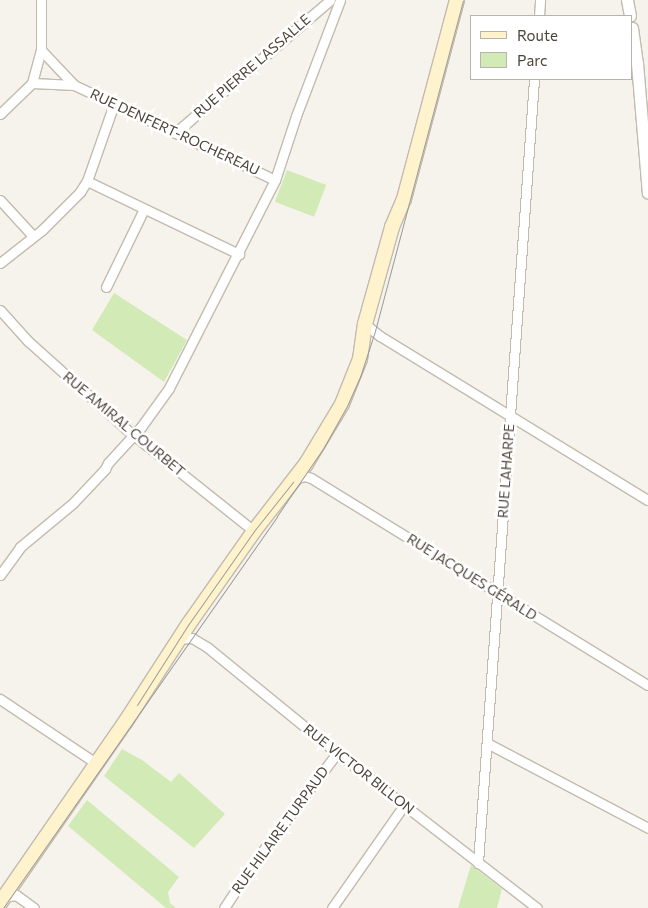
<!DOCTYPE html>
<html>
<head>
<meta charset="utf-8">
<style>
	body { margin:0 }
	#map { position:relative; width:648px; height:908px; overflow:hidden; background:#f6f3ec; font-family:Commissioner,sans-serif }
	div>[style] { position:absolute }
	.green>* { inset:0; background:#d2eab5; transform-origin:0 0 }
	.roads { filter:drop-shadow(1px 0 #c2bbae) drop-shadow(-1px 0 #c2bbae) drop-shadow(0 1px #c2bbae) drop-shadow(0 -1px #c2bbae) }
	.minor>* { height:9px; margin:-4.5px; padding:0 4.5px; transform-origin:4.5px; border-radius:4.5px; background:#fff }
	.tertiary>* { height:11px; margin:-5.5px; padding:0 5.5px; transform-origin:5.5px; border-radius:5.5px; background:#fff }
	.secondary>* { height:14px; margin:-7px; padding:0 7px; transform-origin:7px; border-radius:7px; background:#fff3cd }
	.tram>* { height:1px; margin:-0.5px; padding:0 0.5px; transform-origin:0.5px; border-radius:0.5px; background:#9a9a9a }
	span { translate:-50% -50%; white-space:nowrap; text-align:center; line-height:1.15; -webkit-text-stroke:5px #fff; paint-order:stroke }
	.street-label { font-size:14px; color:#4b4439 }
	.legend { position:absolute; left:470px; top:15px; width:162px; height:65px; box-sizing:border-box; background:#fff; border:1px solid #b7b4b0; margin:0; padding:6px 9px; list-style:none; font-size:15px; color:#4b4439 }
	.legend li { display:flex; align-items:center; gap:10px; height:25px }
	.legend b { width:25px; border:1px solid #b7b4b0 }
</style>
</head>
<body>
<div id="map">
	<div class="green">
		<div style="left:287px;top:170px;width:42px;height:34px;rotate:21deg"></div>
		<div style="clip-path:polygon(114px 293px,187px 340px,164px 382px,92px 330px)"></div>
		<div style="clip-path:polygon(122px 749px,142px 760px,171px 782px,179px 773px,225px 814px,194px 848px,104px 776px)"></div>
		<div style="clip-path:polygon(87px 800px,179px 877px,168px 892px,170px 903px,176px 908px,166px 908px,68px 826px)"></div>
		<div style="clip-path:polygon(471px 865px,502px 889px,497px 908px,458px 908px)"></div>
	</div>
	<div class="roads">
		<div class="minor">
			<div style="left:539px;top:16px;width:16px;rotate:-86deg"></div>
			<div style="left:41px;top:50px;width:48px;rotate:46.7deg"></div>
			<div style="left:74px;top:85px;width:42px;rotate:-177.3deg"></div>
			<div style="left:32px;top:83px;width:34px;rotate:-75deg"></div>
			<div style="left:41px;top:50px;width:50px;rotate:-90deg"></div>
			<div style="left:74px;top:85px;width:222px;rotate:25.3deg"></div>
			<div style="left:0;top:114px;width:45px;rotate:-44.1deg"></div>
			<div style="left:175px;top:133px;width:204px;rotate:-40.6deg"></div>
			<div style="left:87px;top:181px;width:169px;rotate:25.7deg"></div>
			<div style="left:0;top:200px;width:49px;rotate:47.5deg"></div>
			<div style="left:0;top:263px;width:53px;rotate:-38.2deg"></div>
			<div style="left:42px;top:230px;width:54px;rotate:-45deg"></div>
			<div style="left:80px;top:192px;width:13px;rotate:-58deg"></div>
			<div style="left:87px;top:181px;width:82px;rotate:-70.7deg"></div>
			<div style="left:106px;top:287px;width:87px;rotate:-64deg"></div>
			<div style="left:0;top:310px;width:42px;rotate:47.9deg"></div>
			<div style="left:28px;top:341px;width:132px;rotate:41.9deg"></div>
			<div style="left:126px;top:429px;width:164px;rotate:38.6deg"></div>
			<div style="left:365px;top:324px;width:19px;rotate:39deg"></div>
			<div style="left:380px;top:336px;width:314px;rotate:31.5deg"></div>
			<div style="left:295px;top:479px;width:9px;rotate:-18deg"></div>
			<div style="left:304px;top:476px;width:7px;rotate:16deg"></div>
			<div style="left:311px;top:478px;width:395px;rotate:31.6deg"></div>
			<div style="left:0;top:575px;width:34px;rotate:-54deg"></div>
			<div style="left:20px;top:547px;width:69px;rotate:-39.7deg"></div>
			<div style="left:73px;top:503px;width:47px;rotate:-46.7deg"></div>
			<div style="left:105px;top:469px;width:7px;rotate:-63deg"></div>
			<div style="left:108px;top:463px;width:49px;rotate:-47.5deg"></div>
			<div style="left:141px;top:427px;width:48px;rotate:-54.3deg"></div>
			<div style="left:169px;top:388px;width:233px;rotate:-63deg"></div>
			<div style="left:275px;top:180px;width:67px;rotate:-71.8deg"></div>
			<div style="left:296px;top:116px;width:124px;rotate:-69.2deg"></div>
			<div style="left:178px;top:639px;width:14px;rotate:-4deg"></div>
			<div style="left:192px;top:638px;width:17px;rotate:31deg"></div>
			<div style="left:207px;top:647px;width:168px;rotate:39.2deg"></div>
			<div style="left:337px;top:753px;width:253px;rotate:37.8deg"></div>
			<div style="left:0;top:699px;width:117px;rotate:33.8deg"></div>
			<div style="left:487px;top:743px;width:182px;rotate:27.8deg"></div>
			<div style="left:478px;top:863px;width:786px;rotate:-85.91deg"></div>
			<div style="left:4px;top:897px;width:12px;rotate:-9deg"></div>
			<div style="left:16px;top:895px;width:22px;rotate:36deg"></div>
			<div style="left:224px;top:908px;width:61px;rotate:-56.3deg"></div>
			<div style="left:258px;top:857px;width:131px;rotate:-52.8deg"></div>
			<div style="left:332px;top:908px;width:126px;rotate:-55deg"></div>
		</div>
		<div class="tertiary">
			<div style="left:627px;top:0;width:16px;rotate:79deg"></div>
			<div style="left:632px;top:28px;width:35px;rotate:82deg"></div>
			<div style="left:637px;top:63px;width:130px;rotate:85.2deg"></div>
		</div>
		<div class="secondary">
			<div style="left:0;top:903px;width:221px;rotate:-55.3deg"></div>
			<div style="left:126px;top:721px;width:114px;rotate:-57.1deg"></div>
			<div style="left:188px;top:625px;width:115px;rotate:-54.9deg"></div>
			<div style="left:254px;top:531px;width:85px;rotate:-52.2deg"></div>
			<div style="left:306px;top:464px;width:70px;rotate:-59deg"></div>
			<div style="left:342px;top:404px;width:48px;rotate:-68.2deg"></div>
			<div style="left:360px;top:359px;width:35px;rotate:-82deg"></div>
			<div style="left:365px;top:324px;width:101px;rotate:-74.4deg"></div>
			<div style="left:392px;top:227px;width:30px;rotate:-67deg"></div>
			<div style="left:404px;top:199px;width:206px;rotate:-75.1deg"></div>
		</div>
	</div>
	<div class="tram">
		<div style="left:137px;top:705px;width:95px;rotate:-57.5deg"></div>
		<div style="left:188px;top:625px;width:115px;rotate:-54.9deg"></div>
		<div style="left:254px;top:531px;width:63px;rotate:-51.5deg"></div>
		<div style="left:3px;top:908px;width:478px;rotate:-55deg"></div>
		<div style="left:277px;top:516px;width:83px;rotate:-55.7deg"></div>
		<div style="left:324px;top:447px;width:47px;rotate:-60.7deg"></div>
		<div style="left:347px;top:406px;width:32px;rotate:-66deg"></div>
		<div style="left:360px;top:377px;width:48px;rotate:-71.9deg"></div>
		<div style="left:375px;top:331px;width:342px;rotate:-75.1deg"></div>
	</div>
	<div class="street-label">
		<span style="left:252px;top:66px;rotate:-41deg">RUE PIERRE LASSALLE</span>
		<span style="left:175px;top:132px;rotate:25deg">RUE DENFERT-ROCHEREAU</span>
		<span style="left:124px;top:424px;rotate:40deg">RUE AMIRAL COURBET</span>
		<span style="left:506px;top:471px;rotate:-86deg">RUE LAHARPE</span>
		<span style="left:472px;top:577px;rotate:32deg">RUE JACQUES GÉRALD</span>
		<span style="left:359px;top:769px;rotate:38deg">RUE VICTOR BILLON</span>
		<span style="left:280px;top:830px;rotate:-54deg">RUE HILAIRE TURPAUD</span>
	</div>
	<ul class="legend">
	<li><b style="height:6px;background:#fff3cd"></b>Route</li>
	<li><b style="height:14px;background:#d2eab5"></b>Parc</li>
	</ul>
</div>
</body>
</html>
